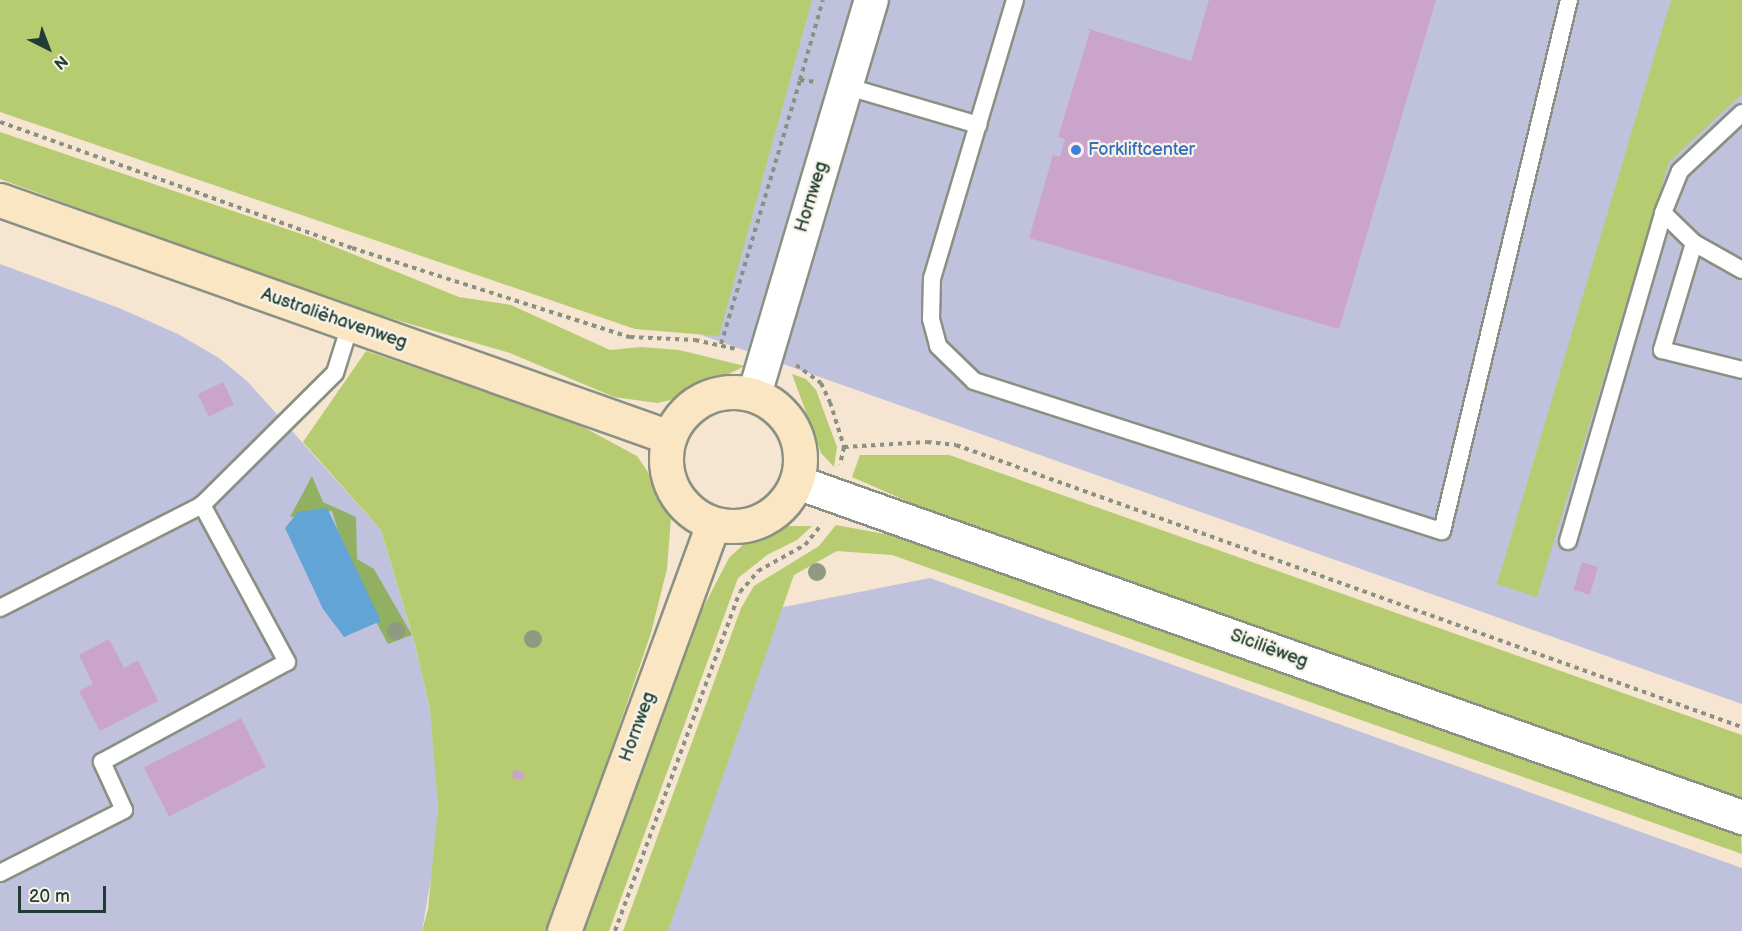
<!DOCTYPE html>
<html>
<head>
<meta charset="utf-8">
<style>
	body { margin:0 }
	#map { position:relative; width:1742px; height:931px; overflow:hidden; background:#f5e5d1; font-family:"Balsamiq Sans",sans-serif }
	div>[style] { position:absolute }
	.industrial>* { inset:0; background:#c0c2dd }
	.green>* { inset:0; background:#b7cc70 }
	.forest>* { inset:0; background:#91b062 }
	.water>* { inset:0; background:#63a4d6 }
	.building>* { inset:0; background:#cba4cb; transform-origin:0 0 }
	.path>* { height:4px; margin-top:-2px; transform-origin:0; background:repeating-linear-gradient(90deg,#8a9182 0 4.5px,transparent 0 9px) }
	.roads { filter:drop-shadow(2px 0 #8a9182) drop-shadow(-2px 0 #8a9182) drop-shadow(0 2px #8a9182) drop-shadow(0 -2px #8a9182) }
	.lane>* { height:16px; margin:-8px; padding:0 8px; transform-origin:8px; border-radius:8px; background:#fff }
	.street>* { height:33px; margin:-16.5px; padding:0 16.5px; transform-origin:16.5px; border-radius:16.5px; background:#fff }
	.secondary>* { height:33px; margin:-16.5px; padding:0 16.5px; transform-origin:16.5px; border-radius:16.5px; background:#fbe6c4 }
	.secondary>.ring { margin:-16.5px; padding:0; box-sizing:content-box; background:none; border:33px solid #fbe6c4; border-radius:50% }
	.trees>* { width:18px; height:18px; margin:-9px; border-radius:50%; background:#909981 }
	.dots>* { width:16px; height:16px; translate:-50% -50%; box-sizing:border-box; border:3px solid #f7f3e8; border-radius:50% }
	span { translate:-50% -50%; white-space:nowrap; text-align:center; line-height:1.15; -webkit-text-stroke:4.5px #f7f3e8; paint-order:stroke }
	.shop-label { font-size:18px; color:#366cbe }
	.left { translate:0 -50%; text-align:left }
	.street-label { font-size:18px; color:#1f3d34 }
	.north { position:absolute; left:18px; top:18px; width:60px; height:60px; -webkit-text-stroke:4px #f7f3e8; paint-order:stroke; rotate:138deg; font-size:16px; font-weight:700; line-height:24px; text-align:center; color:#1f3d34 }
	.north::after { content:''; display:block; margin:auto; width:21px; height:27px; background:#1f3d34; clip-path:polygon(50% 0,100% 100%,50% 72%,0 100%) }
	.scale { position:absolute; left:18px; top:886px; width:88px; height:27px; box-sizing:border-box; border:3px solid #1f3d34; border-top:0; padding-left:8px; font-size:18px; line-height:21px; white-space:nowrap; color:#1f3d34; -webkit-text-stroke:4px #f7f3e8; paint-order:stroke }
</style>
</head>
<body>
<div id="map">
	<div class="industrial">
		<div style="clip-path:polygon(57px 0,1742px 0,1742px 704px,216px 163px)"></div>
		<div style="clip-path:polygon(0 264px,119px 308px,178px 334px,219px 358px,247px 381px,381px 530px,415px 644px,430px 709px,435px 762px,438px 807px,434px 861px,422px 931px,0 931px)"></div>
		<div style="clip-path:polygon(930px 578px,1742px 868px,1742px 931px,646px 931px,758px 612px)"></div>
	</div>
	<div class="green">
		<div style="clip-path:polygon(0 0,812px 0,719px 336px,635px 329px,0 112px)"></div>
		<div style="clip-path:polygon(1671px 0,1742px 0,1742px 94px,1669px 162px,1537px 597px,1497px 584px)"></div>
		<div style="clip-path:polygon(0 132px,313px 238px,459px 297px,511px 305px,610px 350px,641px 347px,679px 350px,745px 366px,680px 398px,657px 403px,614px 397px,510px 353px,331px 301px,0 179px)"></div>
		<div style="clip-path:polygon(366px 351px,572px 421px,637px 456px,650px 475px,655px 493px,671px 518px,667px 569px,651px 633px,549px 931px,422px 931px,428px 909px,438px 807px,430px 709px,415px 644px,381px 530px,303px 442px)"></div>
		<div style="clip-path:polygon(792px 374px,806px 379px,816px 390px,837px 447px,834px 467px,821px 453px)"></div>
		<div style="clip-path:polygon(860px 455px,949px 455px,1742px 735px,1742px 799px,909px 502px,852px 477px)"></div>
		<div style="clip-path:polygon(836px 525px,890px 535px,1741px 836px,1742px 854px,892px 555px,837px 551px,794px 575px,668px 931px,623px 931px,741px 608px,754px 586px,819px 546px)"></div>
		<div style="clip-path:polygon(788px 526px,812px 526px,797px 540px,767px 555px,738px 578px,609px 931px,584px 931px,689px 635px,729px 558px,745px 543px)"></div>
	</div>
	<div class="forest">
		<div style="clip-path:polygon(312px 476px,323px 502px,356px 517px,357px 559px,374px 569px,412px 635px,388px 644px,353px 579px,332px 511px,290px 517px)"></div>
	</div>
	<div class="water">
		<div style="clip-path:polygon(327px 508px,381px 621px,344px 637px,323px 609px,285px 528px,298px 512px)"></div>
	</div>
	<div class="building">
		<div style="clip-path:polygon(1209px 0,1436px 0,1339px 329px,1029px 238px,1053px 155px,1060px 157px,1065px 139px,1058px 137px,1090px 31px,1086px 28px,1191px 61px)"></div>
		<div style="left:223px;top:382px;width:25px;height:28px;rotate:64deg"></div>
		<div style="left:1582px;top:562px;width:17px;height:29px;rotate:17deg"></div>
		<div style="clip-path:polygon(109px 639px,124px 668px,138px 660px,158px 701px,100px 731px,79px 691px,93px 684px,79px 655px)"></div>
		<div style="left:241px;top:718px;width:55px;height:109px;rotate:63deg"></div>
		<div style="left:514px;top:770px;width:11px;height:8px;rotate:15deg"></div>
	</div>
	<div class="path">
		<div style="left:800px;top:80px;width:83px;rotate:-74deg"></div>
		<div style="left:0;top:122px;width:374px;rotate:19.7deg"></div>
		<div style="left:352px;top:248px;width:292px;rotate:17.8deg"></div>
		<div style="left:630px;top:337px;width:65px;rotate:2.6deg"></div>
		<div style="left:695px;top:340px;width:42px;rotate:12.4deg"></div>
		<div style="left:721px;top:344px;width:276px;rotate:-73.3deg"></div>
		<div style="left:800px;top:80px;width:16px;rotate:7deg"></div>
		<div style="left:796px;top:365px;width:31px;rotate:36deg"></div>
		<div style="left:821px;top:383px;width:21px;rotate:65deg"></div>
		<div style="left:830px;top:402px;width:47px;rotate:72.7deg"></div>
		<div style="left:844px;top:447px;width:18px;rotate:103deg"></div>
		<div style="left:844px;top:447px;width:83px;rotate:-3.4deg"></div>
		<div style="left:927px;top:442px;width:29px;rotate:6deg"></div>
		<div style="left:956px;top:445px;width:835px;rotate:19.74deg"></div>
		<div style="left:615px;top:931px;width:361px;rotate:-69.8deg"></div>
		<div style="left:740px;top:592px;width:28px;rotate:-49deg"></div>
		<div style="left:758px;top:571px;width:54px;rotate:-29deg"></div>
		<div style="left:805px;top:545px;width:27px;rotate:-51deg"></div>
	</div>
	<div class="roads">
		<div class="lane">
			<div style="left:1015px;top:0;width:290px;rotate:106.6deg"></div>
			<div style="left:932px;top:278px;width:41px;rotate:91.4deg"></div>
			<div style="left:931px;top:319px;width:28px;rotate:75deg"></div>
			<div style="left:938px;top:346px;width:50px;rotate:44.2deg"></div>
			<div style="left:974px;top:381px;width:491px;rotate:17.8deg"></div>
			<div style="left:1442px;top:531px;width:546px;rotate:-76.55deg"></div>
			<div style="left:845px;top:86px;width:139px;rotate:16.3deg"></div>
			<div style="left:1694px;top:243px;width:43px;rotate:-135.9deg"></div>
			<div style="left:1663px;top:213px;width:45px;rotate:-68deg"></div>
			<div style="left:1680px;top:171px;width:85px;rotate:-43.1deg"></div>
			<div style="left:1742px;top:270px;width:55px;rotate:-150.6deg"></div>
			<div style="left:1694px;top:243px;width:112px;rotate:106.7deg"></div>
			<div style="left:1662px;top:350px;width:82px;rotate:14deg"></div>
			<div style="left:1568px;top:541px;width:341px;rotate:-73.8deg"></div>
			<div style="left:0;top:608px;width:227px;rotate:-27deg"></div>
			<div style="left:202px;top:505px;width:187px;rotate:-44.8deg"></div>
			<div style="left:335px;top:373px;width:50px;rotate:-72.6deg"></div>
			<div style="left:0;top:873px;width:139px;rotate:-26.9deg"></div>
			<div style="left:124px;top:810px;width:53px;rotate:-114.6deg"></div>
			<div style="left:102px;top:762px;width:210px;rotate:-28.4deg"></div>
			<div style="left:287px;top:662px;width:179px;rotate:-118.4deg"></div>
		</div>
		<div class="street">
			<div style="left:754px;top:394px;width:411px;rotate:-73.5deg"></div>
			<div style="left:797px;top:482px;width:1003px;rotate:19.52deg"></div>
		</div>
		<div class="secondary">
			<div style="left:0;top:200px;width:710px;rotate:19.51deg"></div>
			<div class="ring" style="left:666px;top:392px;width:101px;height:101px"></div>
			<div style="left:564px;top:931px;width:433px;rotate:-69.9deg"></div>
		</div>
	</div>
	<div class="trees">
		<div style="left:817px;top:572px"></div>
		<div style="left:396px;top:631px"></div>
		<div style="left:533px;top:639px"></div>
	</div>
	<div class="dots">
		<div style="left:1076px;top:150px;background:#3f7fe0"></div>
	</div>
	<div class="shop-label">
		<span class="left" style="left:1088px;top:150px">Forkliftcenter</span>
	</div>
	<div class="street-label">
		<span style="left:812px;top:197px;rotate:-73deg">Hornweg</span>
		<span style="left:334px;top:319px;rotate:19deg">Australiëhavenweg</span>
		<span style="left:1269px;top:649px;rotate:20deg">Siciliëweg</span>
		<span style="left:638px;top:727px;rotate:-70deg">Hornweg</span>
	</div>
	<div class="north">N</div>
	<div class="scale">20 m</div>
</div>
</body>
</html>
